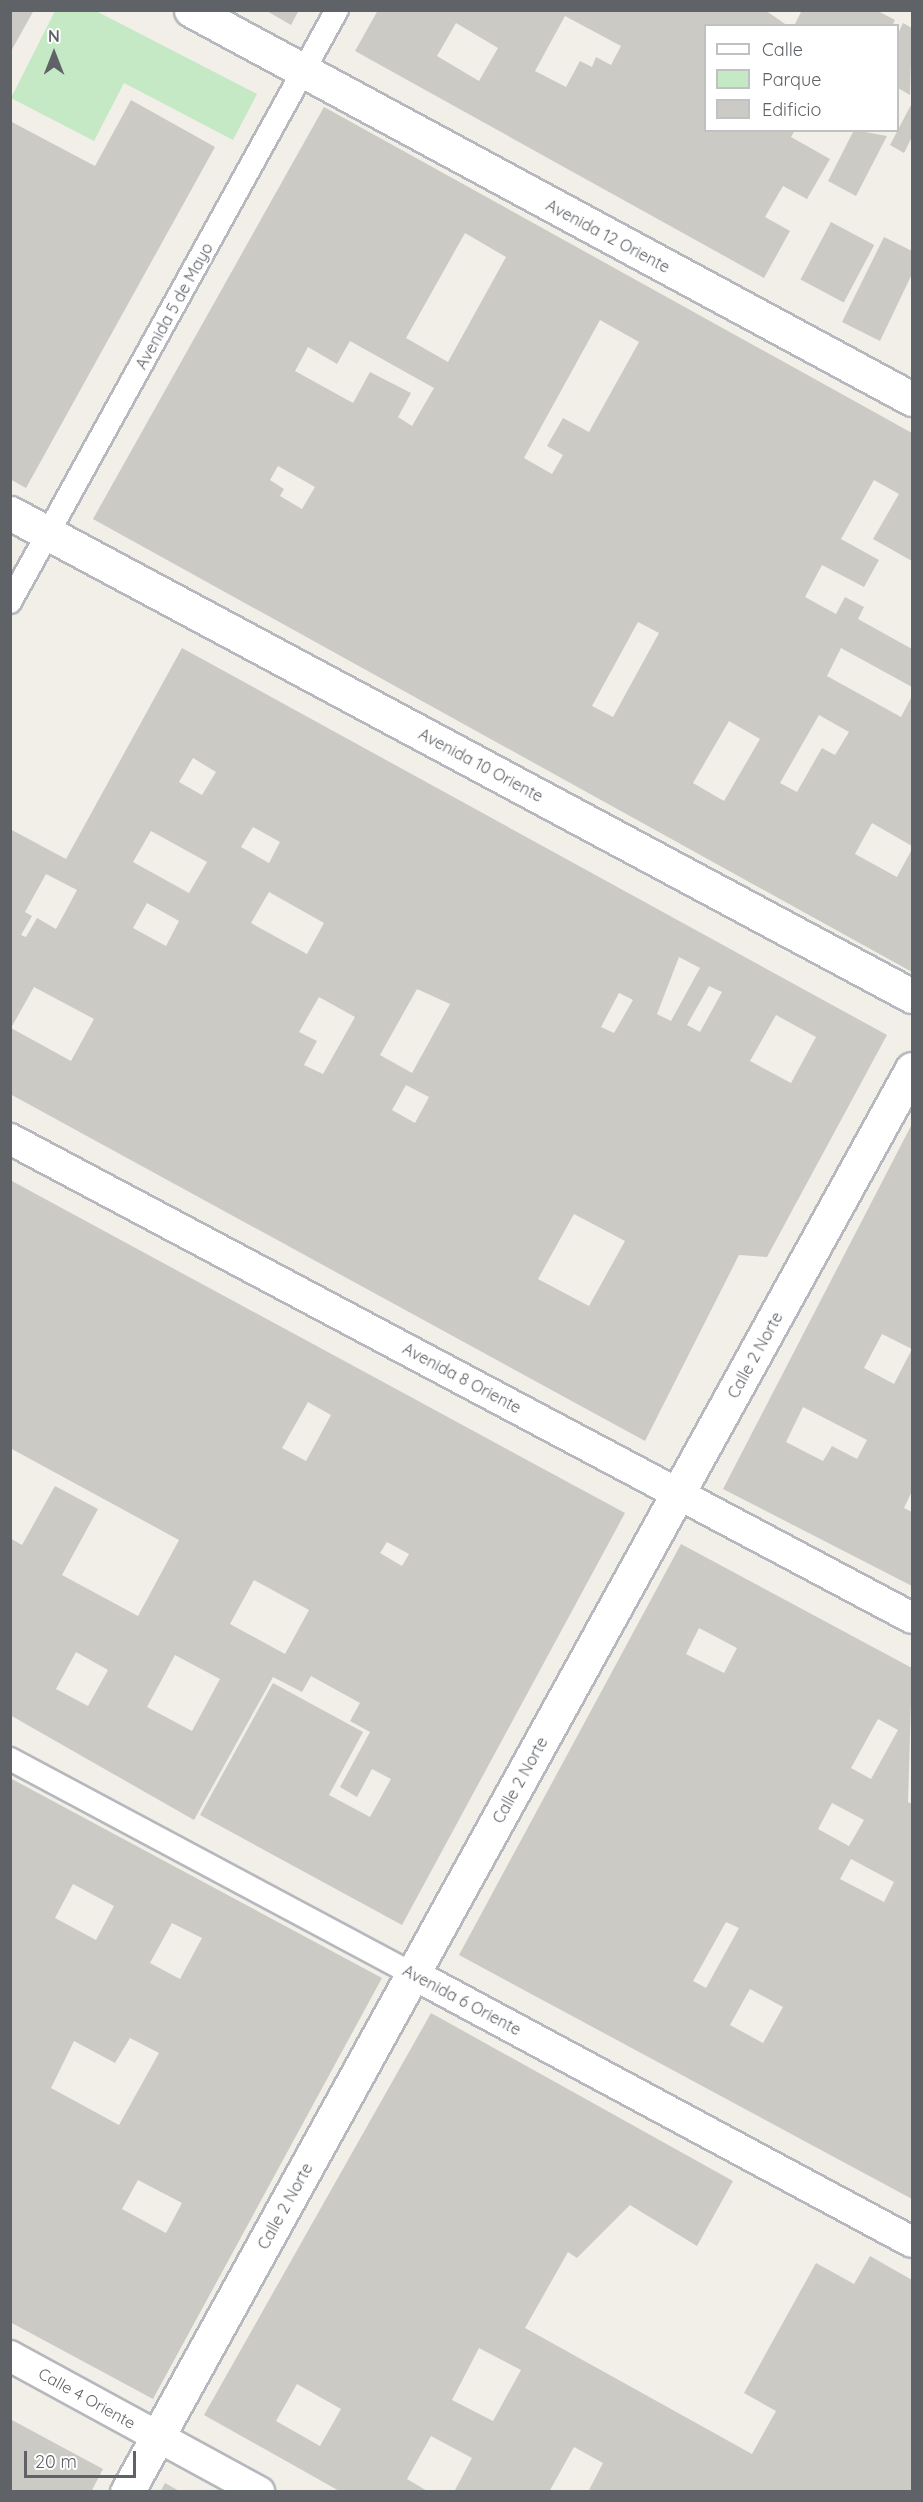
<!DOCTYPE html>
<html>
<head>
<meta charset="utf-8">
<style>
	body { margin:0 }
	#map { position:relative; width:923px; height:2502px; overflow:hidden; background:#f1efe8; font-family:Quicksand,sans-serif }
	div>[style] { position:absolute }
	.green>* { inset:0; background:#c5e8c5 }
	.building>* { inset:0; background:#cccac5; transform-origin:0 0 }
	.roads { filter:drop-shadow(2px 0 #b5b8bc) drop-shadow(-2px 0 #b5b8bc) drop-shadow(0 2px #b5b8bc) drop-shadow(0 -2px #b5b8bc) }
	.pedestrian>* { height:22px; margin:-11px; padding:0 11px; transform-origin:11px; border-radius:11px; background:#fff }
	.minor>* { height:30px; margin:-15px; padding:0 15px; transform-origin:15px; border-radius:15px; background:#fff }
	.tertiary>* { height:33px; margin:-16.5px; padding:0 16.5px; transform-origin:16.5px; border-radius:16.5px; background:#fff }
	.secondary>* { height:33px; margin:-16.5px; padding:0 16.5px; transform-origin:16.5px; border-radius:16.5px; background:#fff }
	span { translate:-50% -50%; white-space:nowrap; text-align:center; line-height:1.15; -webkit-text-stroke:4.5px #fff; paint-order:stroke }
	.street-label { font-size:16px; color:#5f6368 }
	.frame { position:absolute; inset:0; border:12px solid #5f6368; pointer-events:none }
	.legend { position:absolute; left:704px; top:24px; width:195px; height:108px; box-sizing:border-box; background:#fff; border:2px solid #bfc1c3; margin:0; padding:8px 10px; list-style:none; font-size:18px; color:#5f6368 }
	.legend li { display:flex; align-items:center; gap:12px; height:30px }
	.legend b { width:30px; border:2px solid #bfc1c3 }
	.north { position:absolute; left:24px; top:24px; width:60px; height:60px; -webkit-text-stroke:4px #fff; paint-order:stroke; rotate:0deg; font-size:16px; font-weight:700; line-height:24px; text-align:center; color:#5f6368 }
	.north::after { content:''; display:block; margin:auto; width:21px; height:27px; background:#5f6368; clip-path:polygon(50% 0,100% 100%,50% 72%,0 100%) }
	.scale { position:absolute; left:24px; top:2451px; width:112px; height:27px; box-sizing:border-box; border:3px solid #5f6368; border-top:0; padding-left:8px; font-size:18px; line-height:21px; white-space:nowrap; color:#5f6368; -webkit-text-stroke:4px #fff; paint-order:stroke }
</style>
</head>
<body>
<div id="map">
	<div class="green">
		<div style="clip-path:polygon(55px 11px,96px 11px,257px 94px,233px 140px,124px 83px,94px 141px,11px 98px)"></div>
	</div>
	<div class="building">
		<div style="clip-path:polygon(10px 10px,34px 10px,10px 53px)"></div>
		<div style="clip-path:polygon(265px 10px,299px 10px,291px 25px)"></div>
		<div style="clip-path:polygon(evenodd,378px 10px,765px 10px,788px 26px,706px 26px,706px 130px,795px 130px,791px 137px,830px 159px,807px 199px,783px 186px,765px 217px,790px 231px,764px 278px,355px 51px,378px 10px,565px 16px,621px 46px,611px 65px,596px 57px,592px 67px,580px 61px,566px 87px,535px 71px,565px 16px,378px 10px,456px 23px,498px 48px,479px 81px,437px 56px,456px 23px)"></div>
		<div style="clip-path:polygon(802px 10px,876px 10px,895px 20px,892px 26px,794px 26px)"></div>
		<div style="clip-path:polygon(903px 23px,912px 28px,910px 95px,898px 88px,898px 34px)"></div>
		<div style="clip-path:polygon(131px 100px,215px 147px,26px 488px,10px 479px,10px 121px,95px 166px)"></div>
		<div style="clip-path:polygon(912px 103px,912px 137px,904px 153px,890px 145px)"></div>
		<div style="clip-path:polygon(evenodd,324px 107px,912px 433px,912px 561px,873px 539px,899px 494px,874px 480px,841px 539px,879px 560px,864px 587px,822px 565px,805px 597px,836px 614px,845px 597px,864px 607px,858px 619px,912px 649px,912px 687px,841px 648px,827px 676px,901px 717px,912px 696px,912px 846px,872px 823px,855px 854px,897px 877px,912px 849px,912px 972px,93px 519px,324px 107px,465px 233px,506px 257px,448px 362px,406px 338px,465px 233px,324px 107px,600px 320px,639px 342px,589px 432px,563px 418px,547px 446px,563px 455px,552px 474px,524px 458px,600px 320px,324px 107px,350px 341px,434px 388px,412px 426px,398px 417px,411px 393px,370px 372px,353px 403px,295px 371px,308px 347px,337px 364px,350px 341px,324px 107px,278px 466px,315px 487px,302px 509px,280px 496px,284px 489px,270px 480px,278px 466px,324px 107px,638px 622px,659px 633px,613px 717px,592px 706px,638px 622px,324px 107px,819px 715px,849px 732px,835px 755px,822px 748px,797px 792px,780px 783px,819px 715px,324px 107px,729px 721px,760px 739px,724px 801px,693px 783px,729px 721px)"></div>
		<div style="clip-path:polygon(854px 130px,887px 136px,856px 196px,828px 181px)"></div>
		<div style="left:831px;top:222px;width:49px;height:65px;rotate:28deg"></div>
		<div style="clip-path:polygon(884px 237px,912px 251px,912px 274px,880px 341px,842px 322px)"></div>
		<div style="clip-path:polygon(evenodd,182px 648px,887px 1035px,767px 1257px,739px 1255px,645px 1441px,10px 1094px,10px 829px,66px 859px,182px 648px,193px 758px,216px 772px,202px 795px,179px 782px,193px 758px,182px 648px,253px 827px,280px 842px,269px 863px,241px 847px,253px 827px,182px 648px,151px 831px,207px 862px,189px 893px,133px 862px,151px 831px,182px 648px,46px 874px,77px 890px,56px 929px,37px 918px,26px 937px,21px 935px,32px 916px,25px 912px,46px 874px,182px 648px,269px 892px,324px 923px,307px 954px,251px 923px,269px 892px,182px 648px,147px 903px,179px 921px,166px 946px,133px 928px,147px 903px,182px 648px,679px 957px,700px 968px,671px 1021px,657px 1014px,679px 957px,182px 648px,709px 986px,722px 992px,700px 1032px,687px 1025px,709px 986px,182px 648px,34px 987px,94px 1019px,71px 1061px,11px 1028px,34px 987px,182px 648px,417px 989px,450px 1004px,412px 1073px,380px 1055px,417px 989px,182px 648px,619px 993px,633px 1000px,614px 1033px,601px 1027px,619px 993px,182px 648px,319px 997px,355px 1017px,323px 1074px,304px 1065px,317px 1041px,299px 1032px,319px 997px,182px 648px,776px 1015px,816px 1037px,791px 1083px,750px 1061px,776px 1015px,182px 648px,406px 1085px,429px 1097px,415px 1123px,392px 1110px,406px 1085px,182px 648px,574px 1214px,625px 1241px,589px 1306px,538px 1279px,574px 1214px)"></div>
		<div style="clip-path:polygon(evenodd,912px 1124px,912px 1491px,904px 1508px,912px 1512px,912px 1586px,723px 1489px,912px 1124px,882px 1334px,912px 1349px,894px 1384px,864px 1368px,882px 1334px,912px 1124px,803px 1407px,867px 1440px,857px 1459px,832px 1446px,823px 1461px,786px 1442px,803px 1407px)"></div>
		<div style="clip-path:polygon(evenodd,10px 1180px,625px 1513px,402px 1925px,200px 1815px,273px 1683px,363px 1732px,329px 1795px,370px 1817px,391px 1779px,372px 1769px,357px 1797px,340px 1787px,370px 1732px,350px 1721px,360px 1703px,311px 1676px,302px 1692px,273px 1677px,194px 1820px,10px 1715px,10px 1538px,22px 1545px,55px 1486px,98px 1509px,62px 1575px,138px 1616px,179px 1540px,10px 1448px,10px 1180px,308px 1402px,331px 1415px,306px 1461px,282px 1448px,308px 1402px,10px 1180px,387px 1542px,409px 1554px,402px 1566px,380px 1553px,387px 1542px,10px 1180px,254px 1580px,309px 1610px,285px 1654px,230px 1624px,254px 1580px,10px 1180px,76px 1652px,108px 1670px,88px 1706px,56px 1689px,76px 1652px,10px 1180px,175px 1655px,220px 1679px,192px 1731px,147px 1707px,175px 1655px)"></div>
		<div style="clip-path:polygon(evenodd,681px 1544px,912px 1668px,908px 1802px,912px 1804px,912px 2199px,459px 1955px,681px 1544px,699px 1628px,737px 1648px,724px 1673px,686px 1654px,699px 1628px,681px 1544px,878px 1719px,898px 1730px,871px 1779px,851px 1768px,878px 1719px,681px 1544px,832px 1803px,864px 1820px,849px 1846px,818px 1829px,832px 1803px,681px 1544px,851px 1859px,894px 1882px,884px 1902px,840px 1879px,851px 1859px,681px 1544px,726px 1922px,739px 1928px,706px 1988px,693px 1981px,726px 1922px,681px 1544px,750px 1989px,783px 2007px,763px 2043px,730px 2025px,750px 1989px)"></div>
		<div style="clip-path:polygon(evenodd,10px 1778px,382px 1978px,153px 2399px,10px 2322px,10px 1778px,73px 1884px,114px 1906px,96px 1940px,55px 1918px,73px 1884px,10px 1778px,172px 1923px,202px 1938px,180px 1979px,150px 1963px,172px 1923px,10px 1778px,130px 2038px,159px 2053px,119px 2125px,51px 2088px,74px 2041px,115px 2063px,130px 2038px,10px 1778px,138px 2180px,182px 2203px,166px 2233px,122px 2209px,138px 2180px)"></div>
		<div style="clip-path:polygon(evenodd,431px 2013px,733px 2181px,697px 2246px,630px 2205px,577px 2258px,568px 2252px,525px 2328px,752px 2454px,776px 2411px,744px 2393px,816px 2263px,854px 2284px,870px 2256px,912px 2280px,912px 2492px,588px 2492px,603px 2463px,574px 2447px,549px 2492px,454px 2492px,472px 2458px,431px 2436px,407px 2479px,429px 2492px,341px 2492px,204px 2415px,431px 2013px,479px 2348px,521px 2370px,493px 2421px,452px 2400px,479px 2348px,431px 2013px,297px 2384px,341px 2409px,320px 2446px,276px 2421px,297px 2384px)"></div>
		<div style="clip-path:polygon(10px 2419px,103px 2469px,91px 2492px,10px 2492px)"></div>
		<div style="clip-path:polygon(165px 2483px,181px 2492px,160px 2492px)"></div>
	</div>
	<div class="roads">
		<div class="pedestrian">
			<div style="left:10px;top:602px;width:676px;rotate:-61.09deg"></div>
			<div style="left:10px;top:1759px;width:457px;rotate:28.1deg"></div>
		</div>
		<div class="minor">
			<div style="left:10px;top:1139px;width:1021px;rotate:27.97deg"></div>
			<div style="left:413px;top:1974px;width:566px;rotate:28.24deg"></div>
			<div style="left:10px;top:2356px;width:284px;rotate:28.6deg"></div>
		</div>
		<div class="tertiary">
			<div style="left:127px;top:2492px;width:1625px;rotate:-61.12deg"></div>
		</div>
		<div class="secondary">
			<div style="left:191px;top:10px;width:819px;rotate:28.35deg"></div>
			<div style="left:10px;top:513px;width:1023px;rotate:28.17deg"></div>
		</div>
	</div>
	<div class="street-label">
		<span style="left:608px;top:236px;rotate:28deg">Avenida 12 Oriente</span>
		<span style="left:174px;top:306px;rotate:-61deg">Avenida 5 de Mayo</span>
		<span style="left:481px;top:765px;rotate:28deg">Avenida 10 Oriente</span>
		<span style="left:755px;top:1355px;rotate:-61deg">Calle 2 Norte</span>
		<span style="left:462px;top:1378px;rotate:28deg">Avenida 8 Oriente</span>
		<span style="left:520px;top:1780px;rotate:-61deg">Calle 2 Norte</span>
		<span style="left:462px;top:2000px;rotate:28deg">Avenida 6 Oriente</span>
		<span style="left:285px;top:2206px;rotate:-61deg">Calle 2 Norte</span>
		<span style="left:87px;top:2398px;rotate:29deg">Calle 4 Oriente</span>
	</div>
	<div class="frame"></div>
	<ul class="legend">
	<li><b style="height:8px;background:#fff"></b>Calle</li>
	<li><b style="height:16px;background:#c5e8c5"></b>Parque</li>
	<li><b style="height:16px;background:#cccac5"></b>Edificio</li>
	</ul>
	<div class="north">N</div>
	<div class="scale">20 m</div>
</div>
</body>
</html>
